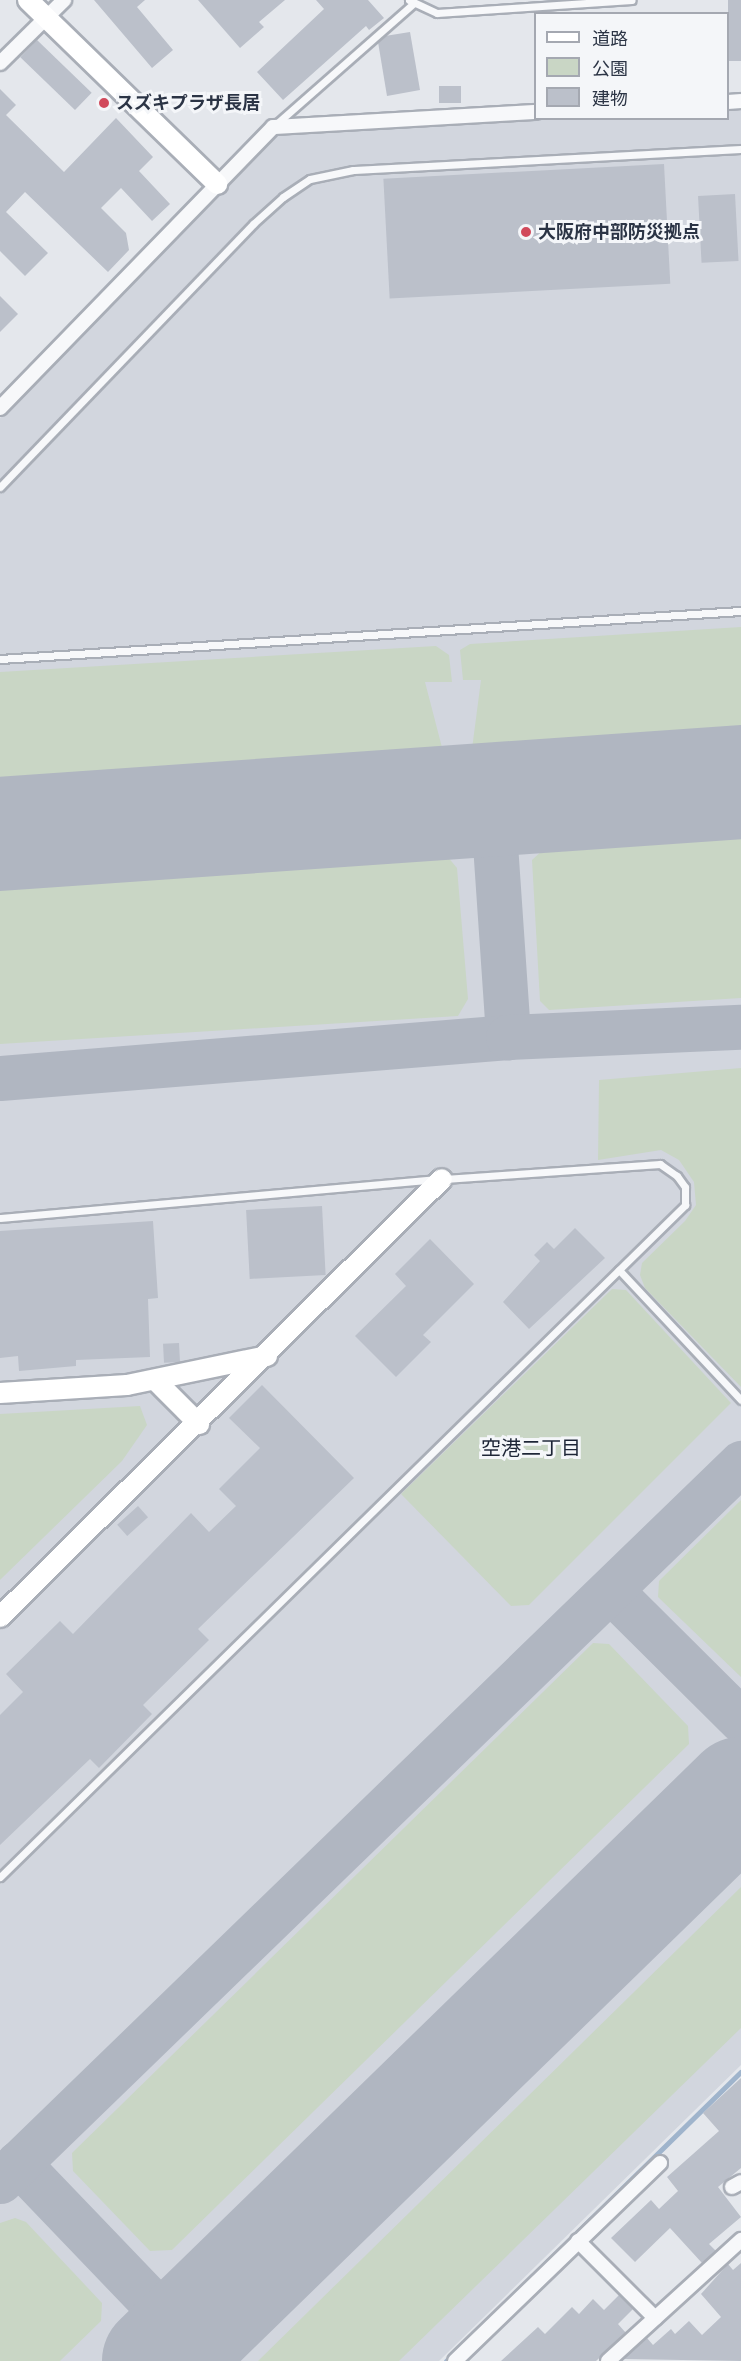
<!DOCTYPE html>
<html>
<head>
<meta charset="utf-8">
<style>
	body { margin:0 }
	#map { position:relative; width:741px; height:2361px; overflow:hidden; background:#e4e7ec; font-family:"PT Sans Narrow","Noto Sans JP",sans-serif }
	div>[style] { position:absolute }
	.built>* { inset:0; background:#d2d6de }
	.green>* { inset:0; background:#c9d6c5 }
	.stream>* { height:5px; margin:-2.5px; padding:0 2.5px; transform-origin:2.5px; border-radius:2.5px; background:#9fb4cc }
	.taxiway>* { height:45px; margin:-22.5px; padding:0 22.5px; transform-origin:22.5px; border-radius:22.5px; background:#b0b6c1 }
	.runway>* { height:114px; margin:-57px; padding:0 57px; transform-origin:57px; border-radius:57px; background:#b0b6c1 }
	.building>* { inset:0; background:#bbc0ca; transform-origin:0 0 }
	.roads { filter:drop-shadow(2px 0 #a9aeb7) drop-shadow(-2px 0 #a9aeb7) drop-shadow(0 2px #a9aeb7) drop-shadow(0 -2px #a9aeb7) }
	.lane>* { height:7px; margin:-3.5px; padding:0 3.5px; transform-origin:3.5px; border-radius:3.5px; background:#f7f8fa }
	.street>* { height:14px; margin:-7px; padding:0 7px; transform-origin:7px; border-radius:7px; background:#f7f8fa }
	.secondary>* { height:20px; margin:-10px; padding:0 10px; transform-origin:10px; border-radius:10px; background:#fff }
	.dots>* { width:16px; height:16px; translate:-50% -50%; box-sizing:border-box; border:3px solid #f4f6f9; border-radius:50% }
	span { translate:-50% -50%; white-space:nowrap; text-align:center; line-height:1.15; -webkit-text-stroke:6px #f4f6f9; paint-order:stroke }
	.poi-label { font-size:18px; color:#2b3445; font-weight:700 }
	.left { translate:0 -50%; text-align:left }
	.neighbourhood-label { font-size:20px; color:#1d2536 }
	.legend { position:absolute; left:534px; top:12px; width:195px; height:108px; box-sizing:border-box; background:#f4f6f9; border:2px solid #a4a8b1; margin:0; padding:8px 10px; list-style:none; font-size:18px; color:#2b3445 }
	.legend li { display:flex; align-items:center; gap:12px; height:30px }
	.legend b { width:30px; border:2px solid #a4a8b1 }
</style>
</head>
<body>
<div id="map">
	<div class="built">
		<div style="clip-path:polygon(741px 107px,741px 2065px,439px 2361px,0 2361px,0 418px,275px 133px,536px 119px,728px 118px,728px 108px)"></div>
	</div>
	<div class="green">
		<div style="clip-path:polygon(741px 627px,741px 736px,472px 749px,481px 680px,463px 680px,460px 650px,470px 644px)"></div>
		<div style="clip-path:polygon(436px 646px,449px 655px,452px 682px,425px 682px,445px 759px,0 784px,0 672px)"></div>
		<div style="clip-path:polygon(741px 836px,741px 998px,549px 1010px,540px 1001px,532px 860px,544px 849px)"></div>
		<div style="clip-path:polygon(447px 856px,457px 868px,468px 999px,458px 1016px,0 1044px,0 887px)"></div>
		<div style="clip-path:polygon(741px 1068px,741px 1387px,645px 1288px,640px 1275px,642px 1263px,685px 1221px,696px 1205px,694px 1182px,679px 1160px,661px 1150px,598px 1160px,599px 1080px)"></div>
		<div style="clip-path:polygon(612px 1289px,626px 1290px,731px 1403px,529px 1605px,511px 1606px,401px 1494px)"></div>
		<div style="clip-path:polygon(140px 1406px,147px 1425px,122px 1461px,0 1580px,0 1414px)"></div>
		<div style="clip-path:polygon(741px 1500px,741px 1677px,658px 1597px,659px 1581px)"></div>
		<div style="clip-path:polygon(593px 1643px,609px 1644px,688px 1726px,689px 1744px,172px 2250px,150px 2251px,73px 2171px,72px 2153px)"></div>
		<div style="clip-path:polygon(741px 1887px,741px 2028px,399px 2361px,258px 2361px)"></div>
		<div style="clip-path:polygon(15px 2218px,26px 2222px,102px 2303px,101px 2321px,60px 2361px,0 2361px,0 2223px)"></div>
	</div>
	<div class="stream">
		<div style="left:470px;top:2337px;width:379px;rotate:-44.4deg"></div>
		<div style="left:446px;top:2361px;width:13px;rotate:-45deg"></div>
	</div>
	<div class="taxiway">
		<div style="left:492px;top:800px;width:238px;rotate:86.1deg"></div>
		<div style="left:0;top:1078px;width:510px;rotate:-4.61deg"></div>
		<div style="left:508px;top:1037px;width:233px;rotate:-2.5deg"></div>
		<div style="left:612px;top:1592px;width:182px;rotate:44.8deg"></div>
		<div style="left:18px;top:2163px;width:240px;rotate:46.2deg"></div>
		<div style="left:0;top:2181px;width:1032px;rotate:-44.1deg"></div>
	</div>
	<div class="runway">
		<div style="left:0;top:834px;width:743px;rotate:-4.01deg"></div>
		<div style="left:159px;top:2361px;width:813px;rotate:-44.25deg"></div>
	</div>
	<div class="building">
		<div style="clip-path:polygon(94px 0,145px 0,137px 7px,173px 50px,152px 68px)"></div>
		<div style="clip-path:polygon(198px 0,285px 0,259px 22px,264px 27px,240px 48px)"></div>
		<div style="clip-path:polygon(316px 0,368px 0,384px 18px,369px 30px,366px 26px,283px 100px,257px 72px,324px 9px)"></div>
		<div style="left:741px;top:0;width:61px;height:13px;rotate:90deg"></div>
		<div style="clip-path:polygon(410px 32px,420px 90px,387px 96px,378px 42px,385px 36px)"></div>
		<div style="left:37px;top:40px;width:76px;height:24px;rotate:44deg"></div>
		<div style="left:439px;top:86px;width:22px;height:17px"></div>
		<div style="clip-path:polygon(0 89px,16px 105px,6px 115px,64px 172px,116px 118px,153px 157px,139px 171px,170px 204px,152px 221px,121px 188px,101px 208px,126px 233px,129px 250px,108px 272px,25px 192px,6px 212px,48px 253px,25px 276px,0 251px)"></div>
		<div style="left:664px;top:164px;width:120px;height:281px;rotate:87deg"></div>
		<div style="left:735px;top:194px;width:67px;height:37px;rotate:87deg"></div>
		<div style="clip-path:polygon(0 296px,18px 314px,0 332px)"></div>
		<div style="left:322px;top:1206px;width:69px;height:76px;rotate:87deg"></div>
		<div style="clip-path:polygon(153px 1221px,158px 1298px,148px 1299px,150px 1357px,76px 1360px,76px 1366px,19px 1371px,18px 1356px,0 1358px,0 1231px)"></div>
		<div style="clip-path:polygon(575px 1228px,605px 1258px,529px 1329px,503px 1302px,540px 1261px,534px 1255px,547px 1242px,554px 1249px)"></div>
		<div style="clip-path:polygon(430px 1239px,474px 1284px,423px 1335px,431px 1342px,396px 1377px,355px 1336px,406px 1286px,395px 1274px)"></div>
		<div style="left:179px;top:1343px;width:19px;height:16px;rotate:87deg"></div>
		<div style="clip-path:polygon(262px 1385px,354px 1478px,198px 1629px,209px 1640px,143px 1705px,152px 1714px,99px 1768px,90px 1759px,0 1845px,0 1715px,23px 1692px,6px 1674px,60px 1621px,73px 1634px,191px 1513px,209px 1532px,236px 1506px,219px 1489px,260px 1448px,229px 1418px)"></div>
		<div style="left:138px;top:1506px;width:15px;height:28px;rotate:48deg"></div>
		<div style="clip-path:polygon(741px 2078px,741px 2168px,718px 2187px,741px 2217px,709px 2244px,716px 2251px,702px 2263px,670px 2228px,635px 2262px,611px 2238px,651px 2200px,659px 2209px,678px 2191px,667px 2177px,719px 2131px,703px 2113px)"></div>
		<div style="clip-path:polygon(741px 2263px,741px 2361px,623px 2359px,647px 2338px,653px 2345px,671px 2329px,675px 2334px,689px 2321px,702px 2335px,721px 2317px,701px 2294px,728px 2264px,733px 2270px)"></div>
		<div style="clip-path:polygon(619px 2295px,633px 2309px,618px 2324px,626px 2333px,596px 2361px,501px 2361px,538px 2327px,545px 2334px,572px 2307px,579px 2314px,593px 2299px,604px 2310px)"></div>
	</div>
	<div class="roads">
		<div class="lane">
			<div style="left:409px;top:0;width:31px;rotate:25deg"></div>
			<div style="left:437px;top:13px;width:195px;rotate:-3.8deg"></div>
			<div style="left:275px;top:125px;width:185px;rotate:-41.3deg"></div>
			<div style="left:0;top:487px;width:365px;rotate:-46.1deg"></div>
			<div style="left:253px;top:224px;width:40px;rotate:-42deg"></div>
			<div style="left:283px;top:197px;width:32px;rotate:-34deg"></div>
			<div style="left:310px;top:179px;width:44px;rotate:-11.8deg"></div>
			<div style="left:353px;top:170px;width:389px;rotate:-3.1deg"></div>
			<div style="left:0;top:659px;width:743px;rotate:-3.71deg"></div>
			<div style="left:0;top:1218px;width:436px;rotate:-5.1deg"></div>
			<div style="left:619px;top:1270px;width:178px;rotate:46.8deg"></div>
			<div style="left:0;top:1877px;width:960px;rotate:-44.45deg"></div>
			<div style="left:685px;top:1205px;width:18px;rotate:-90deg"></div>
			<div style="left:685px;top:1187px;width:14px;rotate:-126deg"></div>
			<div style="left:677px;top:1176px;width:21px;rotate:-145deg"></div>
			<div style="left:660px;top:1164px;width:216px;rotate:176deg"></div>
		</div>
		<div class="street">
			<div style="left:0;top:63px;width:90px;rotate:-44.5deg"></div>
			<div style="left:728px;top:102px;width:13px;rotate:-4deg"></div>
			<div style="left:0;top:408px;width:392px;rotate:-45.8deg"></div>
			<div style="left:273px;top:127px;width:263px;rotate:-3.3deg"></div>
			<div style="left:732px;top:2187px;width:10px;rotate:-29deg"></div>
			<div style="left:578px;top:2241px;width:109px;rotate:45deg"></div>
			<div style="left:455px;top:2361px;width:285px;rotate:-44deg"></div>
			<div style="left:608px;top:2361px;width:180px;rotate:-42.3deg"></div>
		</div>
		<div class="secondary">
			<div style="left:28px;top:0;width:264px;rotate:44.2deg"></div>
			<div style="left:156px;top:1381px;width:61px;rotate:45deg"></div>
			<div style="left:0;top:1393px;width:127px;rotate:-3.6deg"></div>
			<div style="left:127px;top:1385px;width:143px;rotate:-11.7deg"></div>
			<div style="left:0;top:1617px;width:622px;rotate:-44.74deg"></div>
		</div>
	</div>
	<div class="dots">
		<div style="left:104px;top:103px;background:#d1495b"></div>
		<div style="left:526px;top:232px;background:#d1495b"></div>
	</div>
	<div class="poi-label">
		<span class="left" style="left:116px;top:103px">スズキプラザ長居</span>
		<span class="left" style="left:538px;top:232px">大阪府中部防災拠点</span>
	</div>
	<div class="neighbourhood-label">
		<span style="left:531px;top:1448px">空港二丁目</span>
	</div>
	<ul class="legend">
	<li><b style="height:8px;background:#fff"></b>道路</li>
	<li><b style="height:16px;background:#c9d6c5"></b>公園</li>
	<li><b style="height:16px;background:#bbc0ca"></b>建物</li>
	</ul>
</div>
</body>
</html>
